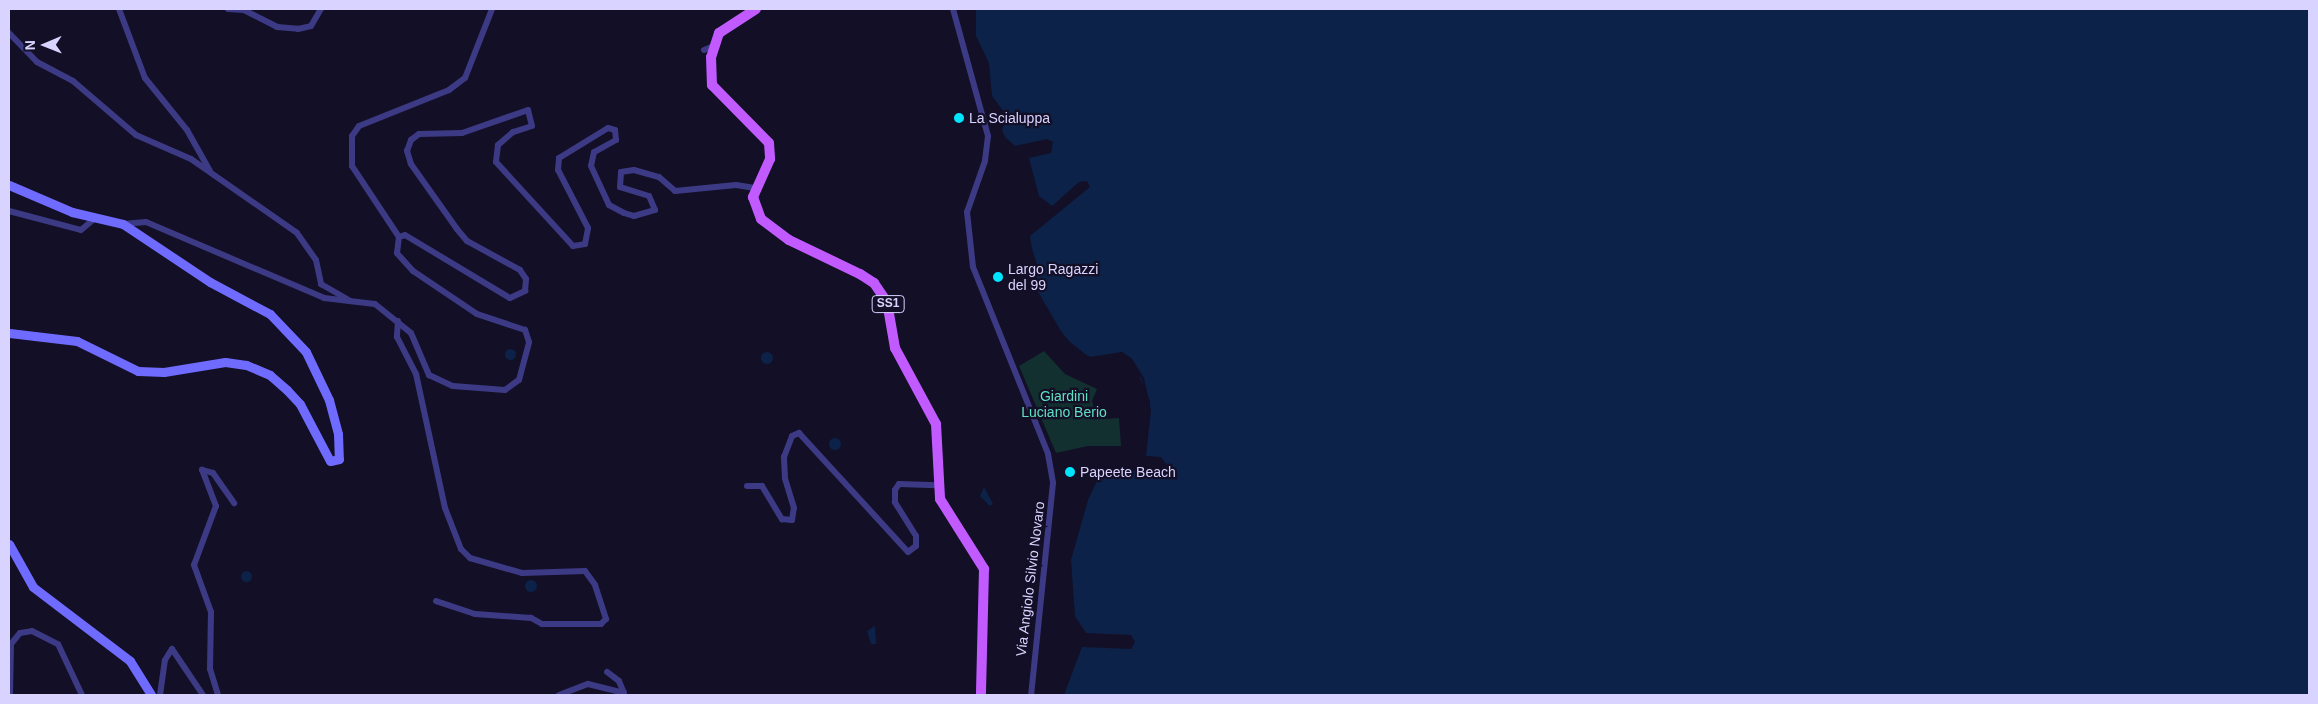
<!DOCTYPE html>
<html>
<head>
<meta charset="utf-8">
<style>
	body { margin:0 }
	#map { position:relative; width:2318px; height:704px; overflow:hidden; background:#130f26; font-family:Helvetica,sans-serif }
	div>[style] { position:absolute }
	.green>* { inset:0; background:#12302f }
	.water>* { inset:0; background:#0c2248 }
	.round { border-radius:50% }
	.pier>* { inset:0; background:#130f26 }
	.minor>* { height:6px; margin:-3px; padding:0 3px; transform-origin:3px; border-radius:3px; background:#3d3a85 }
	.secondary>* { height:9px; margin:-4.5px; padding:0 4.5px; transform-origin:4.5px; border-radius:4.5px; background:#6f6bff }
	.primary>* { height:10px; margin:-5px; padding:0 5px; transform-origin:5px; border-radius:5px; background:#c25bff }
	.dots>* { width:14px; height:14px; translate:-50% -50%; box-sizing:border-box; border:2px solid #130f26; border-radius:50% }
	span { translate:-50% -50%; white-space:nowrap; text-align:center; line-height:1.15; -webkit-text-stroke:4.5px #130f26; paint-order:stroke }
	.shield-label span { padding:1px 4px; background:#130f26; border:1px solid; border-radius:4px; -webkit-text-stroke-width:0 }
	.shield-label { font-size:12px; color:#d9d4ff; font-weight:700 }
	.poi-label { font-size:14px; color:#d9d4ff }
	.left { translate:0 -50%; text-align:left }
	.park-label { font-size:14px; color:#5fe0c0 }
	.street-label { font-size:14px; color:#d9d4ff }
	.frame { position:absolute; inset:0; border:10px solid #d9d4ff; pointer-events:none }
	.north { position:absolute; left:20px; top:20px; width:50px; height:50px; -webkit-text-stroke:4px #130f26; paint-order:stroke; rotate:269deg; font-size:14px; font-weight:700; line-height:20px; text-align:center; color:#d9d4ff }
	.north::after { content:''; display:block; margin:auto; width:18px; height:22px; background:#d9d4ff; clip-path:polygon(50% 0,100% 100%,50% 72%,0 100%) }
</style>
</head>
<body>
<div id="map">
	<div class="green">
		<div style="clip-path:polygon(1044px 351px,1065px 374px,1097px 389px,1092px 401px,1095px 411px,1105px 419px,1119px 418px,1121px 446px,1088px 446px,1056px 453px,1019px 366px)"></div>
	</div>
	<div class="water">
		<div style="clip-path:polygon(976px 9px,2309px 9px,2309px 695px,1064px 695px,1082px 647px,1131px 649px,1135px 642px,1131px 635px,1086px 633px,1075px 616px,1071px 560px,1088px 500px,1103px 468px,1163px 473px,1167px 465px,1161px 457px,1146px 456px,1150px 401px,1132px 359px,1122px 352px,1095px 358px,1080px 354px,1052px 321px,1037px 290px,1030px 236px,1090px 187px,1087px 181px,1079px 182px,1052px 206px,1039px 196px,1029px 158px,1051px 153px,1053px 142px,1047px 139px,1015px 146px,1005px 137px,1002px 130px,1007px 116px,992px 96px,989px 63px,976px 36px)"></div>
		<div class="round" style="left:504.5px;top:348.5px;width:11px;height:11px"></div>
		<div class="round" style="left:761px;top:352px;width:12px;height:12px"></div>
		<div class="round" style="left:829px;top:438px;width:12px;height:12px"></div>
		<div style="clip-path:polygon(984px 487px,993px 504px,990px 506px,980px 496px)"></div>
		<div class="round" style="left:240.5px;top:570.5px;width:11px;height:11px"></div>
		<div class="round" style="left:525px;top:580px;width:12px;height:12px"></div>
		<div style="clip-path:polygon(875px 626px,876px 644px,871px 644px,867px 631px)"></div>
	</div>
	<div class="pier">
		<div style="clip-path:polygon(1028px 235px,1037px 265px,1037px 290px,1065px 338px,1089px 357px,1122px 352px,1132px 359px,1144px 378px,1151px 410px,1146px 456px,1148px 410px,1142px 379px,1121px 355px,1096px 360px,1079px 357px,1057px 333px,1035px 291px)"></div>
	</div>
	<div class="minor">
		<div style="left:119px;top:9px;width:74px;rotate:69.4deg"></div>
		<div style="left:145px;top:78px;width:67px;rotate:51.1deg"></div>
		<div style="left:187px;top:130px;width:47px;rotate:60.7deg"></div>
		<div style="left:228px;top:9px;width:16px;rotate:4deg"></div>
		<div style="left:244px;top:10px;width:37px;rotate:27deg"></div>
		<div style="left:277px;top:27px;width:21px;rotate:5deg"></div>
		<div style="left:298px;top:29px;width:13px;rotate:-13deg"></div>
		<div style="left:311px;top:26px;width:20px;rotate:-60deg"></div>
		<div style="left:953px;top:9px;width:132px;rotate:74.6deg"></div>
		<div style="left:988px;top:136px;width:25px;rotate:97deg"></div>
		<div style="left:985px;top:161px;width:54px;rotate:109.4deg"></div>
		<div style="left:967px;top:212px;width:55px;rotate:83.8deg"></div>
		<div style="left:973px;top:267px;width:201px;rotate:68.1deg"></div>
		<div style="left:1048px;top:454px;width:29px;rotate:80deg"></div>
		<div style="left:1053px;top:483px;width:213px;rotate:95.9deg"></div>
		<div style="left:9px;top:33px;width:40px;rotate:46deg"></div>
		<div style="left:37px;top:62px;width:41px;rotate:27.8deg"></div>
		<div style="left:73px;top:81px;width:83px;rotate:40.6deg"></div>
		<div style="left:136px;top:135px;width:60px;rotate:23.6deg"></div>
		<div style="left:191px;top:159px;width:129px;rotate:34.9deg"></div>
		<div style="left:297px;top:233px;width:33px;rotate:55deg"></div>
		<div style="left:316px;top:260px;width:25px;rotate:78deg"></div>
		<div style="left:321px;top:284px;width:34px;rotate:30deg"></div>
		<div style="left:704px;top:50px;width:11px;rotate:-22deg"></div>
		<div style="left:9px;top:211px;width:74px;rotate:14.8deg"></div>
		<div style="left:81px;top:230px;width:17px;rotate:-40deg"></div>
		<div style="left:123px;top:224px;width:23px;rotate:-5deg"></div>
		<div style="left:146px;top:222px;width:194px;rotate:23.1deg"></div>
		<div style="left:324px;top:298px;width:51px;rotate:6.7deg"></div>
		<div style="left:375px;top:304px;width:46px;rotate:38.9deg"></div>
		<div style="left:411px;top:333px;width:46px;rotate:66.8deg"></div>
		<div style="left:429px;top:375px;width:26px;rotate:25deg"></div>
		<div style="left:453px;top:386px;width:52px;rotate:4.4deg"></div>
		<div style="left:505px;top:390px;width:17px;rotate:-36deg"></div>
		<div style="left:519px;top:380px;width:39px;rotate:-75deg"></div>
		<div style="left:529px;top:342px;width:13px;rotate:-108deg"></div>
		<div style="left:525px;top:330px;width:51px;rotate:-161.6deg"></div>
		<div style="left:477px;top:314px;width:77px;rotate:-146.1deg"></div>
		<div style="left:413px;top:271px;width:24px;rotate:-132deg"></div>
		<div style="left:397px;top:253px;width:16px;rotate:-83deg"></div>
		<div style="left:399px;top:237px;width:6px;rotate:-18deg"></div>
		<div style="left:405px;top:235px;width:122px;rotate:31deg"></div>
		<div style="left:510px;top:298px;width:17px;rotate:-25deg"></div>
		<div style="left:525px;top:291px;width:12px;rotate:-85deg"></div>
		<div style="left:526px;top:279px;width:11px;rotate:-124deg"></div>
		<div style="left:520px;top:270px;width:60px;rotate:-151.3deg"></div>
		<div style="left:467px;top:241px;width:16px;rotate:-130deg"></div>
		<div style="left:457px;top:229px;width:80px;rotate:-125.3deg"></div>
		<div style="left:411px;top:164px;width:14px;rotate:-107deg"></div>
		<div style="left:407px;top:151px;width:12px;rotate:-70deg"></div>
		<div style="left:411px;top:140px;width:10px;rotate:-37deg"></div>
		<div style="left:419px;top:134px;width:43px;rotate:-1.3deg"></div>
		<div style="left:462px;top:133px;width:70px;rotate:-19.2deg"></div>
		<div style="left:528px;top:110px;width:16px;rotate:76deg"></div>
		<div style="left:532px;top:126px;width:20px;rotate:162deg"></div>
		<div style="left:513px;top:132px;width:20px;rotate:139deg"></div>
		<div style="left:498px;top:145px;width:17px;rotate:97deg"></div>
		<div style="left:496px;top:162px;width:114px;rotate:47.5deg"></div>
		<div style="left:573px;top:246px;width:12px;rotate:-9deg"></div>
		<div style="left:585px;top:244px;width:16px;rotate:-79deg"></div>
		<div style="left:588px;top:228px;width:65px;rotate:-117.3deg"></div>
		<div style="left:558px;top:170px;width:12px;rotate:-85deg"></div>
		<div style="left:559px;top:158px;width:57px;rotate:-31.5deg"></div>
		<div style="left:608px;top:128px;width:7px;rotate:16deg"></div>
		<div style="left:615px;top:130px;width:10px;rotate:84deg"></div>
		<div style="left:616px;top:140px;width:25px;rotate:151deg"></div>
		<div style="left:594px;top:152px;width:14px;rotate:102deg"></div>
		<div style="left:591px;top:166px;width:43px;rotate:65.2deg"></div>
		<div style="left:609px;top:205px;width:17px;rotate:28deg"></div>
		<div style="left:624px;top:213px;width:10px;rotate:17deg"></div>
		<div style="left:634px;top:216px;width:22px;rotate:-16deg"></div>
		<div style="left:655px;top:210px;width:15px;rotate:-113deg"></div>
		<div style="left:649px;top:196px;width:30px;rotate:-163deg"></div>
		<div style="left:620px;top:187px;width:15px;rotate:-86deg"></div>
		<div style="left:621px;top:172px;width:13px;rotate:-9deg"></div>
		<div style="left:634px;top:170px;width:26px;rotate:16deg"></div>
		<div style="left:659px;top:177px;width:21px;rotate:41deg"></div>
		<div style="left:675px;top:191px;width:61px;rotate:-5.6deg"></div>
		<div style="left:736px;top:185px;width:19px;rotate:9deg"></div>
		<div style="left:399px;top:237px;width:85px;rotate:-123.5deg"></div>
		<div style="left:352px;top:166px;width:30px;rotate:-90deg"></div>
		<div style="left:352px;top:136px;width:12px;rotate:-55deg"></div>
		<div style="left:359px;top:126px;width:97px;rotate:-21.8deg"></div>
		<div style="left:449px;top:90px;width:20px;rotate:-37deg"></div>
		<div style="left:465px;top:78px;width:74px;rotate:-68.6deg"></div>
		<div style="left:398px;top:321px;width:16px;rotate:94deg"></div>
		<div style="left:397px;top:337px;width:42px;rotate:62.8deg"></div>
		<div style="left:416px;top:374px;width:137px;rotate:77.8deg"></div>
		<div style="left:445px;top:508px;width:44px;rotate:68.7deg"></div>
		<div style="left:461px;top:549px;width:13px;rotate:45deg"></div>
		<div style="left:470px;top:558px;width:54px;rotate:16.1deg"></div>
		<div style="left:522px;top:573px;width:63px;rotate:-1.8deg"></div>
		<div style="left:585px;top:571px;width:17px;rotate:54deg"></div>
		<div style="left:595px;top:585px;width:36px;rotate:72deg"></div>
		<div style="left:606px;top:619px;width:7px;rotate:135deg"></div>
		<div style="left:601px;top:624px;width:59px;rotate:180deg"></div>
		<div style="left:542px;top:624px;width:13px;rotate:-151deg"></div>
		<div style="left:531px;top:618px;width:56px;rotate:-175.9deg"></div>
		<div style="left:475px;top:614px;width:41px;rotate:-161.6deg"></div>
		<div style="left:747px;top:486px;width:15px"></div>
		<div style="left:762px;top:486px;width:39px;rotate:59deg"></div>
		<div style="left:782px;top:519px;width:10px;rotate:6deg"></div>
		<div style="left:792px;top:520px;width:12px;rotate:-81deg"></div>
		<div style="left:794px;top:508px;width:31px;rotate:-107deg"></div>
		<div style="left:785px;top:478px;width:21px;rotate:-93deg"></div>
		<div style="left:784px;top:457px;width:22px;rotate:-69deg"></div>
		<div style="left:792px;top:436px;width:8px;rotate:-23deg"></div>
		<div style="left:799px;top:433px;width:161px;rotate:47.5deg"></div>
		<div style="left:908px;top:552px;width:10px;rotate:-37deg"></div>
		<div style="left:916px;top:546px;width:10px;rotate:-90deg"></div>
		<div style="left:916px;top:536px;width:40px;rotate:-122deg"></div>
		<div style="left:895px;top:502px;width:12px;rotate:-90deg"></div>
		<div style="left:895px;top:490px;width:7px;rotate:-56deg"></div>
		<div style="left:899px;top:484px;width:38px;rotate:2deg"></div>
		<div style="left:10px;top:695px;width:51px;rotate:-88.9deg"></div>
		<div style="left:11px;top:644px;width:14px;rotate:-51deg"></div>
		<div style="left:20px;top:633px;width:12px;rotate:-9deg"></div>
		<div style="left:32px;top:631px;width:29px;rotate:27deg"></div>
		<div style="left:58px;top:644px;width:56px;rotate:64.8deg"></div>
		<div style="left:160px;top:695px;width:35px;rotate:-82deg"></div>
		<div style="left:165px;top:660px;width:13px;rotate:-58deg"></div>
		<div style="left:172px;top:649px;width:55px;rotate:56deg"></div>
		<div style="left:218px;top:695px;width:27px;rotate:-107deg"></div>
		<div style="left:210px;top:669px;width:57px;rotate:-89deg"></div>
		<div style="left:211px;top:612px;width:50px;rotate:-109.9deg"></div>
		<div style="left:194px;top:565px;width:63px;rotate:-69.6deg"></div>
		<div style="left:216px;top:506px;width:39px;rotate:-111deg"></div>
		<div style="left:202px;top:470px;width:11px;rotate:15deg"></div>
		<div style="left:213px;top:473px;width:37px;rotate:55deg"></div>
		<div style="left:559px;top:695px;width:31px;rotate:-21deg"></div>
		<div style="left:588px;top:684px;width:37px;rotate:14deg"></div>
		<div style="left:624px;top:693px;width:13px;rotate:-113deg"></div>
		<div style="left:619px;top:681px;width:15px;rotate:-143deg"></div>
	</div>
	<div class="secondary">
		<div style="left:9px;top:185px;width:69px;rotate:23.2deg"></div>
		<div style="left:72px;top:212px;width:52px;rotate:13.2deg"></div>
		<div style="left:123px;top:224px;width:105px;rotate:33.7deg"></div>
		<div style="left:210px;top:282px;width:68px;rotate:28.1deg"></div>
		<div style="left:270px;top:314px;width:52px;rotate:46.5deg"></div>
		<div style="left:306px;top:352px;width:53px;rotate:64.4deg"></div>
		<div style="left:329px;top:400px;width:35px;rotate:75deg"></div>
		<div style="left:338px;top:434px;width:25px;rotate:88deg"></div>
		<div style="left:339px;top:459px;width:9px;rotate:167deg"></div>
		<div style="left:330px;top:461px;width:64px;rotate:-117.8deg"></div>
		<div style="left:300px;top:404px;width:19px;rotate:-133deg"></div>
		<div style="left:287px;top:390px;width:23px;rotate:-139deg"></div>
		<div style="left:270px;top:375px;width:26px;rotate:-157deg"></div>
		<div style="left:246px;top:365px;width:21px;rotate:-172deg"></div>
		<div style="left:225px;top:362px;width:62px;rotate:170.7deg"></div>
		<div style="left:164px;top:372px;width:26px;rotate:-178deg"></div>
		<div style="left:138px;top:371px;width:68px;rotate:-153.8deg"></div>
		<div style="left:77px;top:341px;width:68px;rotate:-173.3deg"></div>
		<div style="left:9px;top:544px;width:49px;rotate:60.8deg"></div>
		<div style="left:33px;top:587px;width:122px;rotate:37.3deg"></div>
		<div style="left:130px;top:661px;width:40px;rotate:58deg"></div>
	</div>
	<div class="primary">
		<div style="left:756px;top:9px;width:44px;rotate:147deg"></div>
		<div style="left:719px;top:33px;width:25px;rotate:108deg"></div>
		<div style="left:711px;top:57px;width:28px;rotate:88deg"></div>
		<div style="left:712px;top:85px;width:81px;rotate:45.5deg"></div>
		<div style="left:769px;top:143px;width:16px;rotate:86deg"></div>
		<div style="left:770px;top:159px;width:42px;rotate:114.1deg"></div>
		<div style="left:753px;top:197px;width:23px;rotate:70deg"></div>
		<div style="left:761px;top:219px;width:35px;rotate:37deg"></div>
		<div style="left:789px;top:240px;width:79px;rotate:25.6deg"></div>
		<div style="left:860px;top:274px;width:17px;rotate:33deg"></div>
		<div style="left:874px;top:283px;width:23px;rotate:56deg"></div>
		<div style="left:887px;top:302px;width:47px;rotate:80.1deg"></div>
		<div style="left:895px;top:348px;width:86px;rotate:61.7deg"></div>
		<div style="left:936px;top:424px;width:75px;rotate:86.9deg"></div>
		<div style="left:940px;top:499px;width:83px;rotate:57.8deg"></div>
		<div style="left:984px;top:569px;width:126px;rotate:91.4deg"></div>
	</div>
	<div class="dots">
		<div style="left:959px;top:118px;background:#00e5ff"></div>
		<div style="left:998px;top:277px;background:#00e5ff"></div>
		<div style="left:1070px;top:472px;background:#00e5ff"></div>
	</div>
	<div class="shield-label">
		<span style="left:888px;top:304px">SS1</span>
	</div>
	<div class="poi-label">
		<span class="left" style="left:969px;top:118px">La Scialuppa</span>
		<span class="left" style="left:1008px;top:277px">Largo Ragazzi<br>del 99</span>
		<span class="left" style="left:1080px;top:472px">Papeete Beach</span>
	</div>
	<div class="park-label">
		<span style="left:1064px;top:404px">Giardini<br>Luciano Berio</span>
	</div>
	<div class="street-label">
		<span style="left:1030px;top:579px;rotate:-83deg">Via Angiolo Silvio Novaro</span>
	</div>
	<div class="frame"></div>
	<div class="north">N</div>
</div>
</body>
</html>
